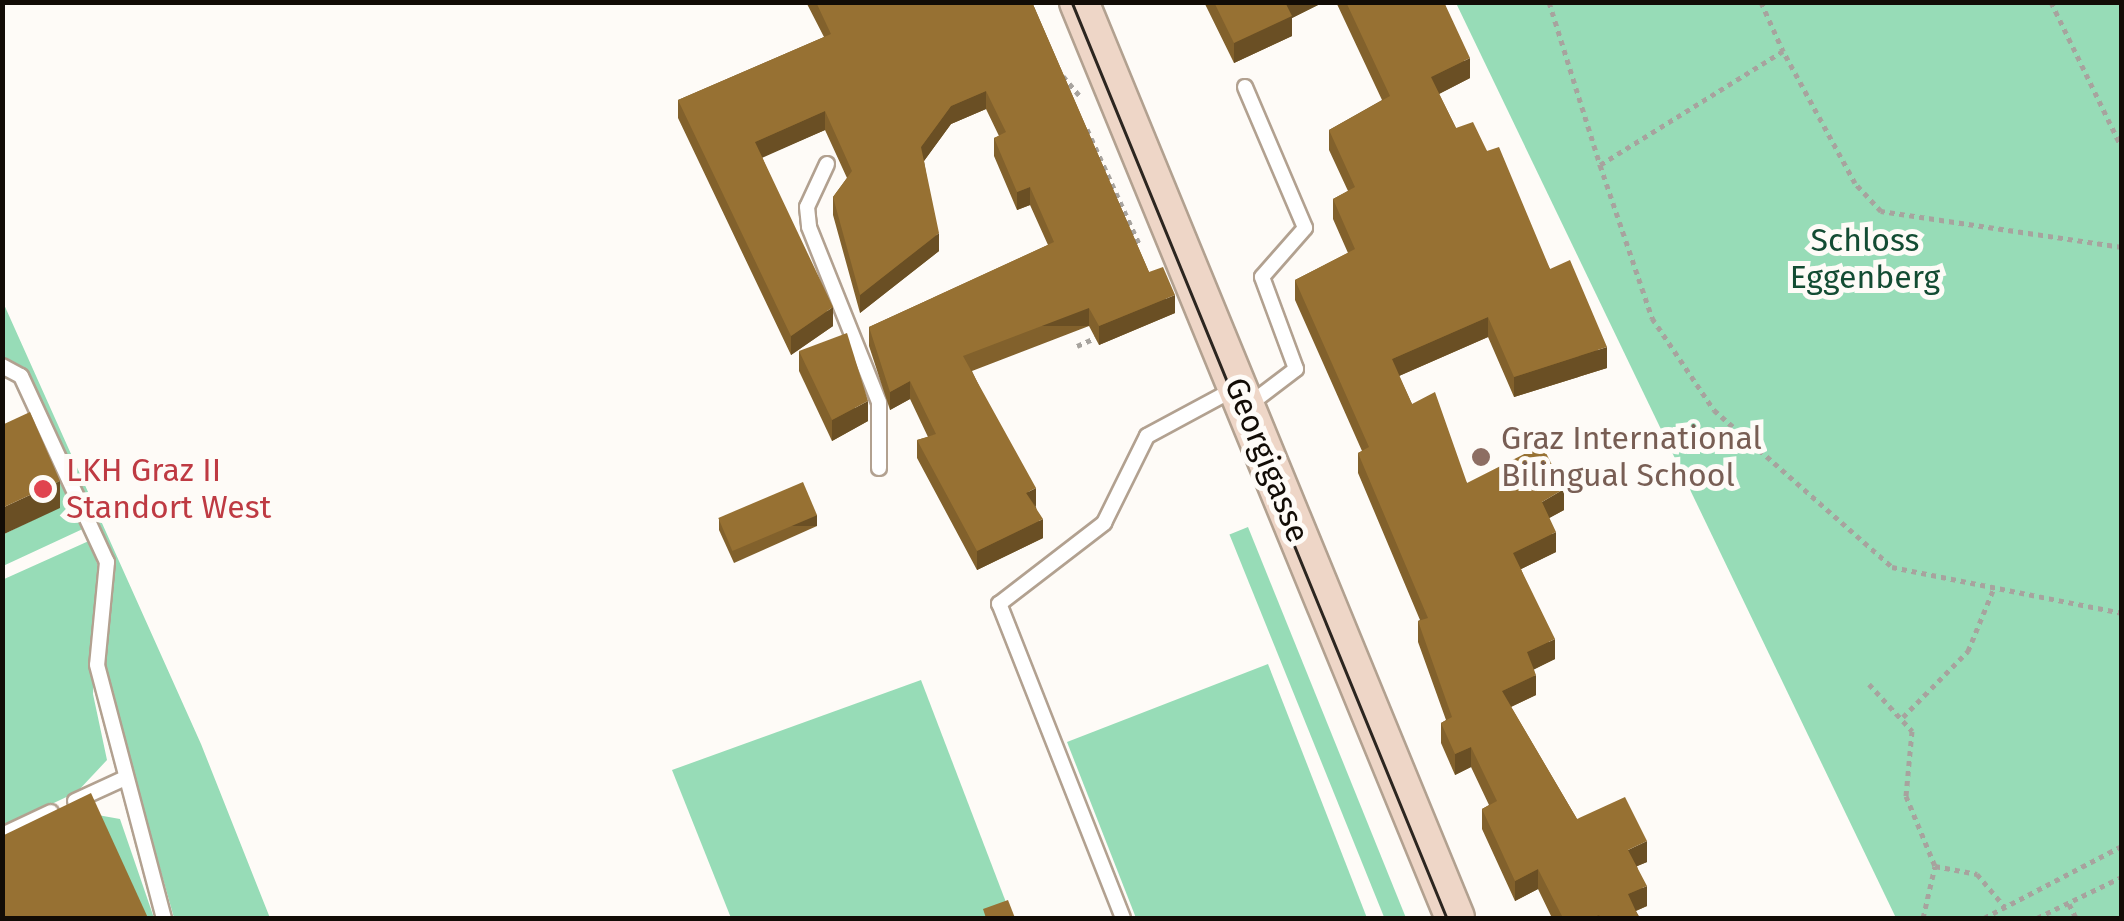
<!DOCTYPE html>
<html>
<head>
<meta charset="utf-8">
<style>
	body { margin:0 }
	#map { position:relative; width:2124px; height:921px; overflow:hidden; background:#fefbf7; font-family:"Fira Sans",sans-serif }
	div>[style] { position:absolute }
	.green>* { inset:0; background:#97dcb7; transform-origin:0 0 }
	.path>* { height:5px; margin-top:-2.5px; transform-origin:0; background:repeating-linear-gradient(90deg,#a7a39e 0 5px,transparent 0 10px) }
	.roads { filter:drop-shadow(2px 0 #b2a190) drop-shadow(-2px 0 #b2a190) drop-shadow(0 2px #b2a190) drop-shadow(0 -2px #b2a190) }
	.lane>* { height:14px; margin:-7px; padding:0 7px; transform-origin:7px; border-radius:7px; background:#fff }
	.secondary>* { height:38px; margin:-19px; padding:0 19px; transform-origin:19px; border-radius:19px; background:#eed6c7 }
	.tram>* { height:2.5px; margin:-1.25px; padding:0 1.25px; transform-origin:1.25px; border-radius:1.25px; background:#2c2620 }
	.wall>* { inset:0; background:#82612c }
	.shaded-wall>* { inset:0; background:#6a4f24; transform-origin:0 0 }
	.building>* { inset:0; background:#977133; transform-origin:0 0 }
	.dots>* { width:28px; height:28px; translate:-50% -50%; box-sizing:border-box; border:5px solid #fefbf7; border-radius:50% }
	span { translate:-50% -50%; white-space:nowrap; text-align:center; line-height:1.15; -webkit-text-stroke:10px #fefbf7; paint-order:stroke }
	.park-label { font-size:32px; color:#134c33 }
	.education-label { font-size:32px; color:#785e54 }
	.left { translate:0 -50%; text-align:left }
	.street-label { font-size:32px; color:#120c06 }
	.health-label { font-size:32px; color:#be3a42 }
	.frame { position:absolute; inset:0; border:5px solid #120c06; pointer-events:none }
</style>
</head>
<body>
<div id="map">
	<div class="green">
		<div style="clip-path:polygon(1456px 3px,2121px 3px,2121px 918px,1896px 918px)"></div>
		<div style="clip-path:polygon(2px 300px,201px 744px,270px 918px,174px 918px,102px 661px,109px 578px,26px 376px,3px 361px)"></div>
		<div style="clip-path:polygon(42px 440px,87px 527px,3px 566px,2px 535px,60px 507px)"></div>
		<div style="left:1248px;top:527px;width:421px;height:20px;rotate:68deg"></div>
		<div style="clip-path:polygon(91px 540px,99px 571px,93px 694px,107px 760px,77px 792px,3px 827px,2px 580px)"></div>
		<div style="clip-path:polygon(1268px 664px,1367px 918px,1136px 918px,1067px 742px)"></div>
		<div style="clip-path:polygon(921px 680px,1012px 918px,731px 918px,672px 770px)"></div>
		<div style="clip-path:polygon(92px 814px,120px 819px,154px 918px,136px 918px)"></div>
	</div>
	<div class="path">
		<div style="left:1549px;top:2px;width:171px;rotate:72.6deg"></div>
		<div style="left:1761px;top:2px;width:54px;rotate:65.8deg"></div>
		<div style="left:2051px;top:2px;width:162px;rotate:64.1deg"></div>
		<div style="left:1063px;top:76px;width:25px;rotate:50deg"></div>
		<div style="left:1087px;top:129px;width:128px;rotate:65.6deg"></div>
		<div style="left:2122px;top:247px;width:244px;rotate:-171.5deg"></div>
		<div style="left:1881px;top:211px;width:38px;rotate:-133deg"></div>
		<div style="left:1855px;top:183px;width:150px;rotate:-118.6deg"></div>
		<div style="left:1783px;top:51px;width:216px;rotate:148.1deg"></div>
		<div style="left:1600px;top:165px;width:162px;rotate:71.2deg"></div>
		<div style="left:1652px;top:318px;width:111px;rotate:56deg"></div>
		<div style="left:1714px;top:410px;width:237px;rotate:41.4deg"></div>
		<div style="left:1892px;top:567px;width:235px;rotate:11.3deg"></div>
		<div style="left:1077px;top:346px;width:20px;rotate:-24deg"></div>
		<div style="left:1869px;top:684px;width:64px;rotate:47.5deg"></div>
		<div style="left:1912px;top:731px;width:65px;rotate:95.3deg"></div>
		<div style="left:1906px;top:796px;width:76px;rotate:67.5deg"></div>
		<div style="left:1903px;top:717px;width:93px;rotate:-45.4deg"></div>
		<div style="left:1968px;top:651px;width:68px;rotate:-67.6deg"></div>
		<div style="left:2069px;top:904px;width:16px;rotate:63deg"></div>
		<div style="left:1923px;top:918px;width:53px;rotate:-77deg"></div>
		<div style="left:1935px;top:866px;width:43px;rotate:10.8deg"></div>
		<div style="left:1977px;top:874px;width:43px;rotate:49.7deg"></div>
		<div style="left:1984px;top:918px;width:156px;rotate:-27.6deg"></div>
		<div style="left:2037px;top:918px;width:94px;rotate:-25.8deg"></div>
	</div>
	<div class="roads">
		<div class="lane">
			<div style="left:1245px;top:87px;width:153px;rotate:66.9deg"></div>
			<div style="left:1305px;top:228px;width:65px;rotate:131.3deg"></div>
			<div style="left:1262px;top:277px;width:98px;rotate:69.7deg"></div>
			<div style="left:1296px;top:369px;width:63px;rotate:142.8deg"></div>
			<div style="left:827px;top:164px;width:47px;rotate:114.9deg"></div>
			<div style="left:807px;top:207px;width:20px;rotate:84deg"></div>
			<div style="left:809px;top:227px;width:188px;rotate:68.2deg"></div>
			<div style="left:879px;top:402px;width:66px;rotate:90deg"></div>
			<div style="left:2px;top:366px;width:21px;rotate:28deg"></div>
			<div style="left:21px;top:376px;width:205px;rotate:65.2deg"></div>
			<div style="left:107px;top:562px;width:103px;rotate:95.5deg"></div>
			<div style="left:97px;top:665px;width:262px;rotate:75.2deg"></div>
			<div style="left:75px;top:801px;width:55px;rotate:-24.7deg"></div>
			<div style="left:2px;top:835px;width:54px;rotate:-25.1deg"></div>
			<div style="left:1123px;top:918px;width:338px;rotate:-111.5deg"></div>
			<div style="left:999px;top:604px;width:133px;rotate:-37.6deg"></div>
			<div style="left:1104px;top:523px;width:97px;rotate:-63.7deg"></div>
			<div style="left:1147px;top:436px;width:101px;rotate:-28.3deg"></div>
		</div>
		<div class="secondary">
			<div style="left:1079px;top:2px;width:990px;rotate:67.68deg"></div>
		</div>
	</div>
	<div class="tram">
		<div style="left:1072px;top:2px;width:990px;rotate:67.74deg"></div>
	</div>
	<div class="wall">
		<div style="clip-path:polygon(806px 2px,1032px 2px,1149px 272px,1175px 313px,1099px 345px,1089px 326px,972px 371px,1036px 507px,1043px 538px,977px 570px,917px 458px,917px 440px,928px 437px,910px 399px,890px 410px,869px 346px,869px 327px,1048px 245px,1030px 205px,1017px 210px,994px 156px,994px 138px,999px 136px,986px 109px,951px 124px,924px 161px,939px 251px,860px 313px,833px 215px,833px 197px,847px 178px,825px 130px,762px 157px,833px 326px,791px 355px,678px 118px,678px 100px,824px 37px)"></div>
		<div style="clip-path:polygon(1204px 2px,1324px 2px,1292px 18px,1292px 36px,1234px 63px)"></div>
		<div style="clip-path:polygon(1336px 2px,1444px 2px,1470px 78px,1439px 94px,1456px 128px,1487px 151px,1550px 269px,1607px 368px,1514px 397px,1488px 337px,1399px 376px,1412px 404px,1467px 483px,1564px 510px,1549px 518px,1556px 552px,1521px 569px,1555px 659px,1534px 669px,1536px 695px,1511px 707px,1577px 819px,1647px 862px,1637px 866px,1647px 906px,1636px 911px,1640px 918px,1552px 918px,1538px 889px,1515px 901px,1482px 829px,1482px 809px,1489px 805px,1471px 767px,1455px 775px,1441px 743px,1441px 723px,1446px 720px,1418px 642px,1418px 621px,1420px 620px,1358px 473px,1358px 453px,1362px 451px,1295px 300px,1295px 280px,1348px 253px,1333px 219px,1333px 199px,1348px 191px,1329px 150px,1329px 130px,1382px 100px)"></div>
		<div style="clip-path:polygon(799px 351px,868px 421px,832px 441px,799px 371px)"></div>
		<div style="clip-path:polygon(719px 519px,817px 526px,734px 563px,719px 530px)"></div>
	</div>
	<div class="shaded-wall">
		<div style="clip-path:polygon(1284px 2px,1324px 2px,1292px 18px,1292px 36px,1234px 63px,1234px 43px)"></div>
		<div style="clip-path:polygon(1470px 58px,1470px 78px,1431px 98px,1431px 77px)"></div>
		<div style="clip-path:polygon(986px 91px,986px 109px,951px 124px,921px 165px,921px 147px,951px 106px)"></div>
		<div style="clip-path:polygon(825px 111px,825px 130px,755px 161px,755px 142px)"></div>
		<div style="clip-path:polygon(1030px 187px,1030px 205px,1017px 210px,1017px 192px)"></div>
		<div style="clip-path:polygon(939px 233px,939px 251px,860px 313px,860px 295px)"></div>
		<div style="clip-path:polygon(1175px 295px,1175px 313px,1099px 345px,1099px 326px)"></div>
		<div style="clip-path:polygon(833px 307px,833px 326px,791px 355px,791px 336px)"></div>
		<div style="left:1089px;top:308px;width:18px;height:135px;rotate:90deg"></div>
		<div style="clip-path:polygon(1488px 317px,1488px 337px,1392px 379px,1392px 359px)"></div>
		<div style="clip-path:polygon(1607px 347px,1607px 368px,1514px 397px,1514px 377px)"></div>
		<div style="clip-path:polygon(910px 381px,910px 399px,890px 410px,890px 392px)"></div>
		<div style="clip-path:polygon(868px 401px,868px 421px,832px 441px,832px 420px)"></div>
		<div style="clip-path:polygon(60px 481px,60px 508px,2px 535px,2px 508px)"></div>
		<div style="clip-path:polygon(1036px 488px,1036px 507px,1026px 493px)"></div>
		<div style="clip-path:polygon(1564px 489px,1564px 510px,1542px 522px,1542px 502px)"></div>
		<div style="left:817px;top:515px;width:11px;height:91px;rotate:90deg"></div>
		<div style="clip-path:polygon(1043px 519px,1043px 538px,977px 570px,977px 551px)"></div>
		<div style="clip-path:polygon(1556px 532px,1556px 552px,1513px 573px,1513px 553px)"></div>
		<div style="clip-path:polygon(1555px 639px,1555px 659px,1527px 673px,1527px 652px)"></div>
		<div style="clip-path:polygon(1536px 675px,1536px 695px,1502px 711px,1502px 691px)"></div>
		<div style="clip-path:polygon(1471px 747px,1471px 767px,1455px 775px,1455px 754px)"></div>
		<div style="clip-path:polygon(1647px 841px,1647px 862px,1628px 870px,1628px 850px)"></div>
		<div style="clip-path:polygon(1538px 869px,1538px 889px,1515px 901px,1515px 881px)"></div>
		<div style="clip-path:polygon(1647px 886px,1647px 906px,1628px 914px,1628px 894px)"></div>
	</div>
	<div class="building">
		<div style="clip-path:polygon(816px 2px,1032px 2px,1149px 272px,1163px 267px,1175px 295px,1099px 326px,1089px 308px,963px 356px,1036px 488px,1026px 493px,1043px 519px,977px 551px,917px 440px,936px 434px,910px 381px,890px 392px,869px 327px,1054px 242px,1030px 187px,1017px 192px,994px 138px,1006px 132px,986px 91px,951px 106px,921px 147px,939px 233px,860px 295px,833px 197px,852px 171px,825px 111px,755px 142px,833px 307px,791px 336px,678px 100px,831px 34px)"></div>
		<div style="clip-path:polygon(1214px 2px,1285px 2px,1292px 16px,1234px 43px)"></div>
		<div style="clip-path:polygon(1346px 2px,1444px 2px,1470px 58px,1431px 77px,1456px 128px,1473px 122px,1487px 151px,1499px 147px,1550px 269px,1570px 260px,1607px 347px,1514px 377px,1488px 317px,1392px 359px,1412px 404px,1435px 392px,1467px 483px,1542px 445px,1564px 489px,1542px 502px,1556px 532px,1513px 553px,1555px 639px,1527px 652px,1536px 675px,1502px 691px,1577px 819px,1625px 797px,1647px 841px,1628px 850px,1647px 886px,1628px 894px,1639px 918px,1601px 918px,1599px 915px,1592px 918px,1563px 918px,1538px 869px,1515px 881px,1482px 809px,1497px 801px,1471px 747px,1455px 754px,1441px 723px,1452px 717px,1418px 621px,1428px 618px,1358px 453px,1369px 447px,1295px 280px,1355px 249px,1333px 199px,1355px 187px,1329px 130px,1390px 96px)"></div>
		<div style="clip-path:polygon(847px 333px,868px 401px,832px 420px,799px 351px)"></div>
		<div style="clip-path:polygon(30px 412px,60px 481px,2px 508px,2px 425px)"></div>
		<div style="left:803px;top:482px;width:36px;height:92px;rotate:67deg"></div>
		<div style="clip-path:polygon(91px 793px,148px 918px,2px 918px,2px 836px)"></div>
		<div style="clip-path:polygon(1008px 900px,1015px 918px,986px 918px,983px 909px)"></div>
	</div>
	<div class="dots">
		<div style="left:1481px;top:457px;background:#8d6e63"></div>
		<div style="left:43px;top:489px;background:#e0444e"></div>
	</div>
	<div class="park-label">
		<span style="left:1865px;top:259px">Schloss<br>Eggenberg</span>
	</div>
	<div class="education-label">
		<span class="left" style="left:1501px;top:457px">Graz International<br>Bilingual School</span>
	</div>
	<div class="street-label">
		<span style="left:1267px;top:460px;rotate:68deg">Georgigasse</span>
	</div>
	<div class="health-label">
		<span class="left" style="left:66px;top:489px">LKH Graz II<br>Standort West</span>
	</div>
	<div class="frame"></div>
</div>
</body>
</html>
